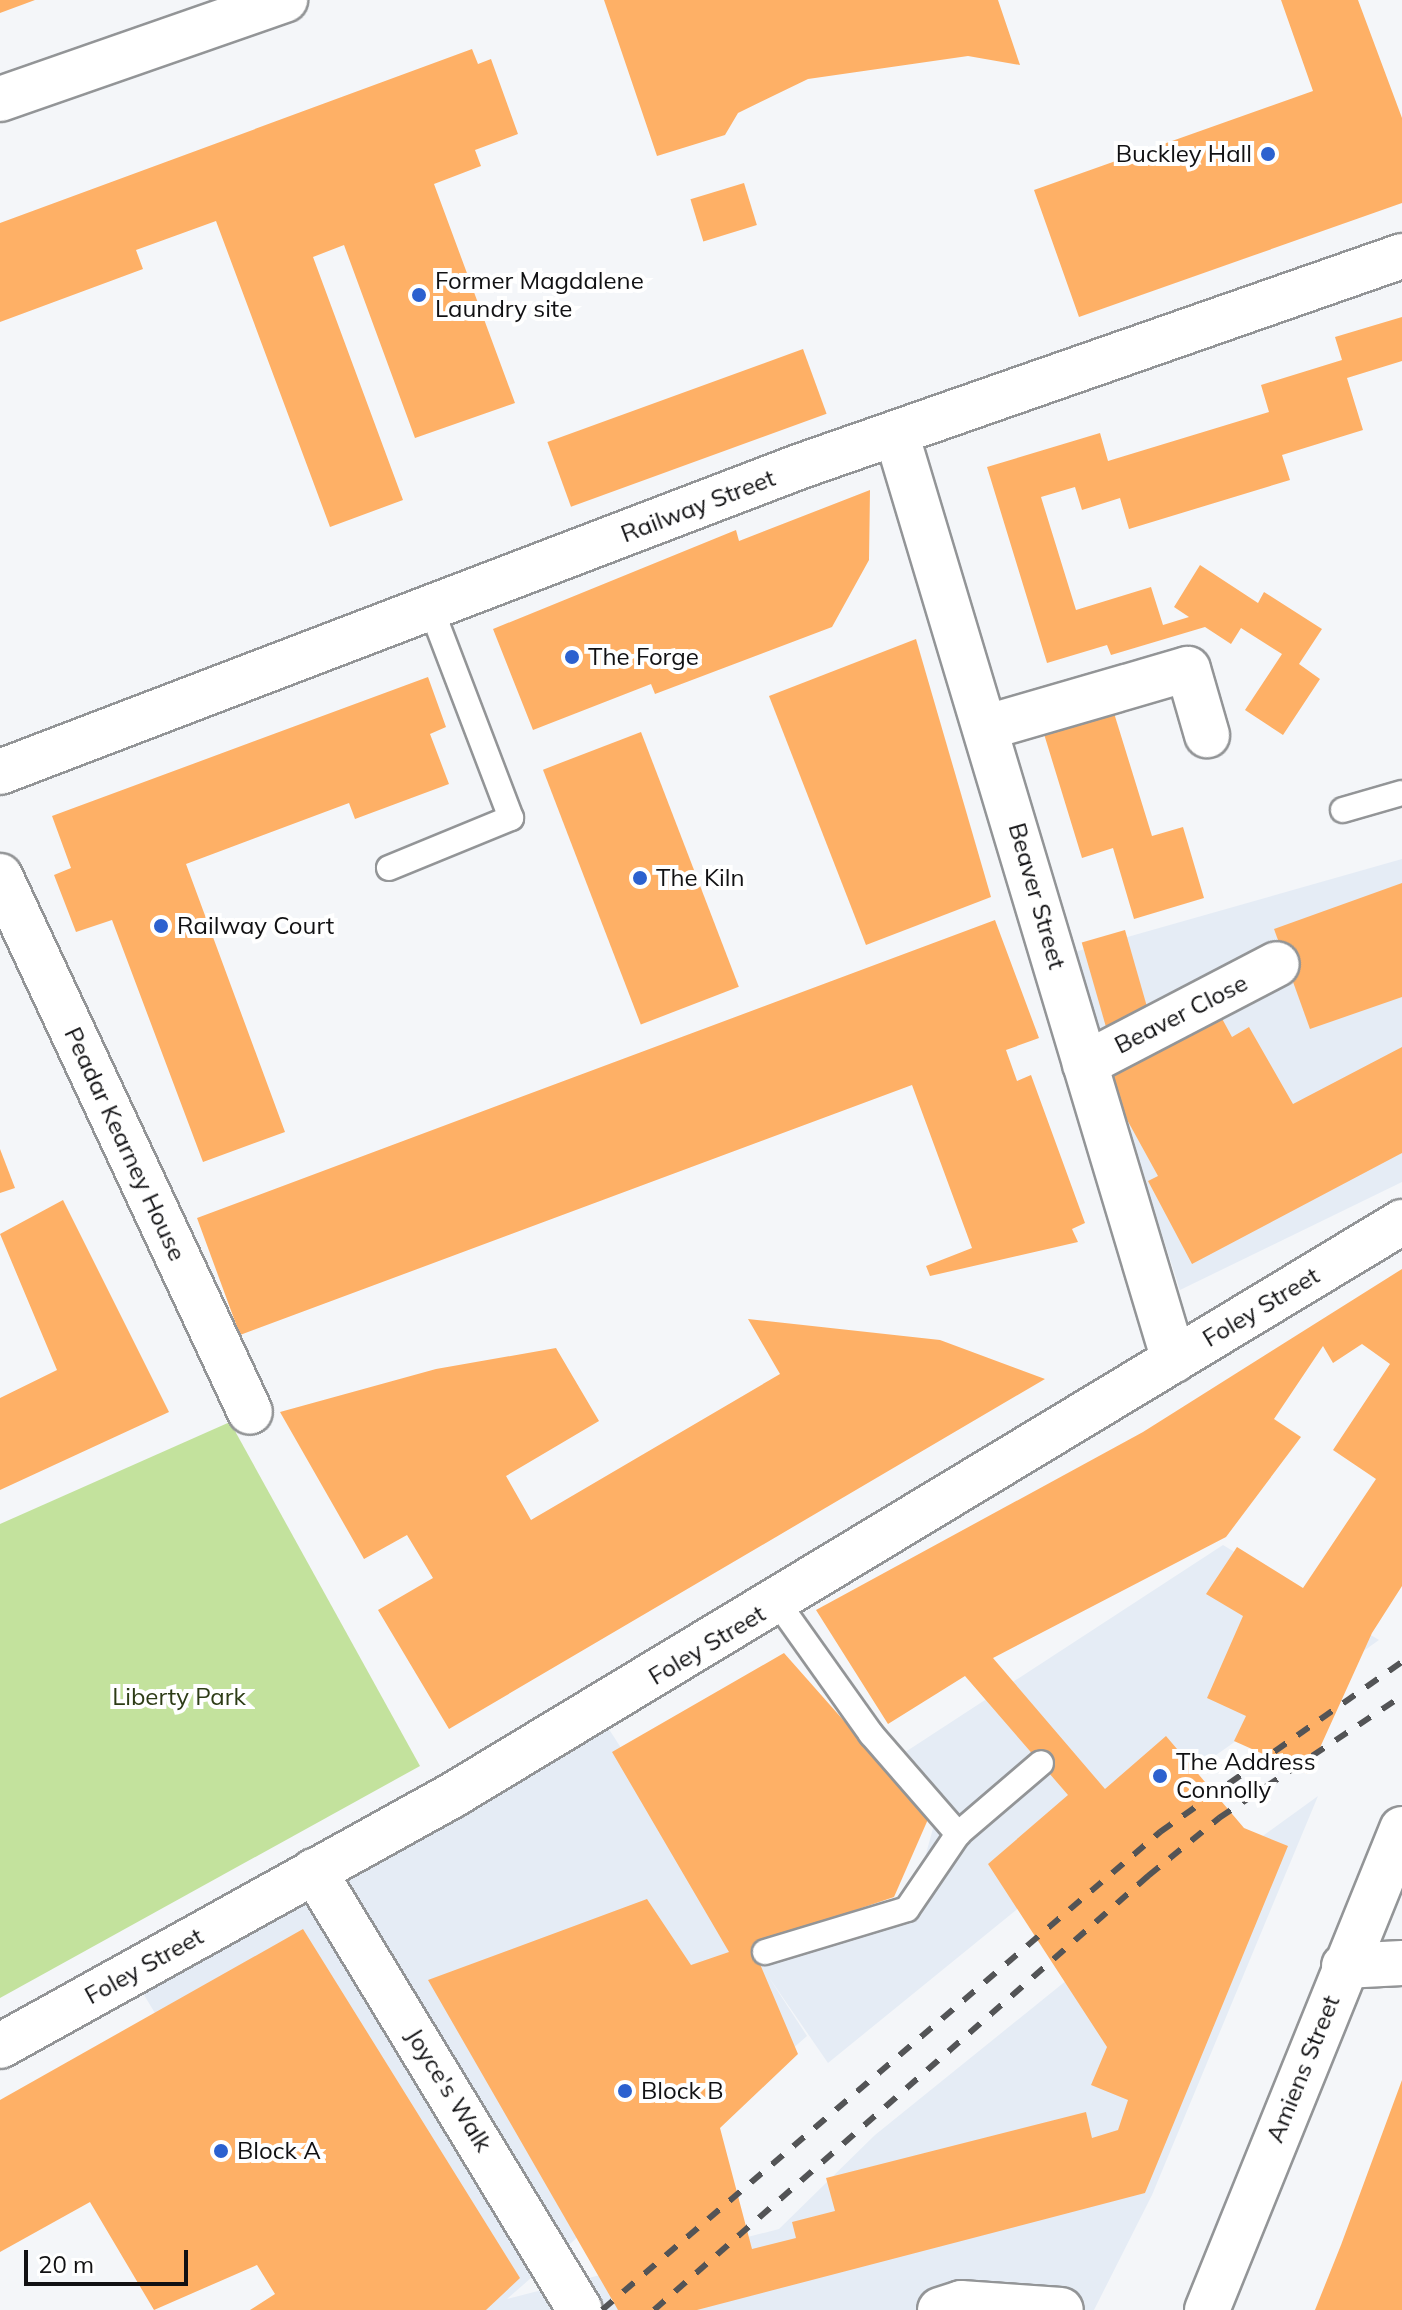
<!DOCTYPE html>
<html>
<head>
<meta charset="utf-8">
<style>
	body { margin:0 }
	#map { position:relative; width:1402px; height:2310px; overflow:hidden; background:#f4f6f9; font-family:Mulish,sans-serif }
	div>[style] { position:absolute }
	.built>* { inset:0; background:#e5ecf5 }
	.green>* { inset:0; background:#c3e29d }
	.building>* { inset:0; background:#feb066; transform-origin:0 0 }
	.roads { filter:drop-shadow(2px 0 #939597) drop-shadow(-2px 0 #939597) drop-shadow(0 2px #939597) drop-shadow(0 -2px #939597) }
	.lane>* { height:24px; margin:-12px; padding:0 12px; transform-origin:12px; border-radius:12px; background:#fff }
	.street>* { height:44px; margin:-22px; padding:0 22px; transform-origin:22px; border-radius:22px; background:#fff }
	.secondary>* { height:44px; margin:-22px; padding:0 22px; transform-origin:22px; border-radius:22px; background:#fff }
	.rail>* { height:6px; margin-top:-3px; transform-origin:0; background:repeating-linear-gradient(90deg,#535456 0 14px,transparent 0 28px) }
	.dots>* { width:22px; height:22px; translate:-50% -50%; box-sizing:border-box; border:4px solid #fff; border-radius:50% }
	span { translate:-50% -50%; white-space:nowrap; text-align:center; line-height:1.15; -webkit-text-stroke:8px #fff; paint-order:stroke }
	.poi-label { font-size:24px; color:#111113 }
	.right { translate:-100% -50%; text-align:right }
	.left { translate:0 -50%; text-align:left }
	.street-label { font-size:24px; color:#111113 }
	.park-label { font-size:24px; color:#2d3c16 }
	.scale { position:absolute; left:24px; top:2250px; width:164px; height:36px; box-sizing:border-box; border:4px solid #111113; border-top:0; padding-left:10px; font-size:24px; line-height:28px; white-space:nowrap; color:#111113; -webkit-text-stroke:6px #fff; paint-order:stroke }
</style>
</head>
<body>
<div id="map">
	<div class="built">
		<div style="clip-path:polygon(1402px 859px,1402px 1182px,1180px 1290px,1071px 953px)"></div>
		<div style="clip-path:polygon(1223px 1545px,1379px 1640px,1144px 1806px,828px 2063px,768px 1976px,807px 2036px,507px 2299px,779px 2229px,875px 2135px,1093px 1959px,1318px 1796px,1152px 2195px,1094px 2310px,335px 2310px,141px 1990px,603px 1720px,740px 1932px,915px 1894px,935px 1821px,890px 1762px)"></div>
	</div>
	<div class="green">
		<div style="clip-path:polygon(230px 1422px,420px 1766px,0 1998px,0 1524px)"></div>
	</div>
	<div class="building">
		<div style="clip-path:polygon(0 0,35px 0,0 13px)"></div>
		<div style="clip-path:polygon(604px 0,998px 0,1020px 65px,968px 56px,808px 79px,738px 113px,725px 135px,657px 156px)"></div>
		<div style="clip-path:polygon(1281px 0,1358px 0,1402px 118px,1402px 203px,1079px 317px,1034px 190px,1313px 91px)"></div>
		<div style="clip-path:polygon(472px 49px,478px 64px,491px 59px,518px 134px,475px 150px,481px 166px,434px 184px,515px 403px,415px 438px,344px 245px,313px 257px,403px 500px,330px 527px,216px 221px,136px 250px,143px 269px,0 322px,0 223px)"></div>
		<div style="left:744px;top:183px;width:44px;height:56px;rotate:73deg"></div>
		<div style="clip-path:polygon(1402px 317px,1402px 361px,1347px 378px,1363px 430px,1282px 455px,1290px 480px,1129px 529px,1120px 498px,1082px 510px,1075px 487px,1041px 497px,1076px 610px,1151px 587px,1163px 625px,1189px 617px,1174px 607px,1200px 565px,1258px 603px,1264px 592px,1322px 629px,1299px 664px,1320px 679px,1283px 735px,1245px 710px,1282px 654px,1241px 628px,1231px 644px,1205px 627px,1111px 655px,1107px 645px,1047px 663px,987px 467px,1100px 433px,1108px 461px,1269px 412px,1261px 385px,1342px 360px,1335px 337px)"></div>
		<div style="left:803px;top:349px;width:69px;height:272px;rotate:70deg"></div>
		<div style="clip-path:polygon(870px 490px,869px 560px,832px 627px,655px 694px,651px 684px,533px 730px,493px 629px,736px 530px,739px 541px)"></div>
		<div style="clip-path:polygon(916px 639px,991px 897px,866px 945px,769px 696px)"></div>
		<div style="clip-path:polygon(428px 677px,446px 727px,430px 734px,449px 784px,355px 819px,349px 803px,186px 864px,285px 1132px,203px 1162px,112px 920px,76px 932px,54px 875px,71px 868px,52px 816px)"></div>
		<div style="clip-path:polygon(1114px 713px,1152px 836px,1183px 827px,1204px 898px,1134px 919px,1113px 848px,1082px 858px,1044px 734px)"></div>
		<div style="left:641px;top:732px;width:273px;height:105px;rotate:69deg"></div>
		<div style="clip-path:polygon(1402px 883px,1402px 997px,1310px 1029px,1274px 929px)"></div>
		<div style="clip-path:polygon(995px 920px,1039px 1038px,1006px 1050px,1017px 1081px,1031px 1075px,1085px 1223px,1072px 1229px,1078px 1242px,930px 1276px,926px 1266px,972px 1248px,912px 1085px,240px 1335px,197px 1218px)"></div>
		<div style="left:1125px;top:930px;width:96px;height:45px;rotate:74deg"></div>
		<div style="clip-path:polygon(1219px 1013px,1232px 1037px,1249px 1027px,1293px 1104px,1402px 1047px,1402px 1153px,1192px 1264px,1148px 1181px,1158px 1176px,1103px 1076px)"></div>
		<div style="clip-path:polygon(0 1149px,15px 1188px,0 1193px)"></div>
		<div style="clip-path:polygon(63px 1200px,169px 1412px,0 1490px,0 1398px,57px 1370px,0 1234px)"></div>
		<div style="clip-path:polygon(1402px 1269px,1402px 1586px,1372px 1633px,1308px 1774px,1234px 1741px,1246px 1716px,1207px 1698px,1243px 1616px,1206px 1594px,1237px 1547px,1303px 1588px,1376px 1479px,1333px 1450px,1390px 1364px,1362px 1344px,1333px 1363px,1323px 1346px,1274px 1419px,1301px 1437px,1226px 1537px,993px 1658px,1105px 1789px,1166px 1736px,1244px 1828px,1288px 1846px,1145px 2193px,697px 2310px,618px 2310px,428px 1980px,647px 1899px,691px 1965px,729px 1952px,612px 1752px,784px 1653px,929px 1817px,894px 1897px,752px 1945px,798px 2054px,720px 2128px,752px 2249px,796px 2238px,792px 2222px,835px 2211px,826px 2178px,1086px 2112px,1092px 2138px,1118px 2130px,1128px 2100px,1091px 2085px,1107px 2047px,988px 1864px,1068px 1795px,965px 1676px,888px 1724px,816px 1610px,1143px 1432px)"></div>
		<div style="clip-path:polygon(748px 1319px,940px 1340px,1045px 1379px,449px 1729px,378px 1610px,433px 1578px,407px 1535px,364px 1559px,280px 1412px,436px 1369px,556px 1348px,599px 1421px,506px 1476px,531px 1520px,780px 1374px)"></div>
		<div style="clip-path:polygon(303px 1929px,520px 2278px,486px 2310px,250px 2310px,275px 2294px,257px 2265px,154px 2310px,90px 2202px,0 2252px,0 2100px)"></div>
		<div style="clip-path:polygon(1402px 2080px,1402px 2310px,1315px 2310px,1341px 2245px)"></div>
	</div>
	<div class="roads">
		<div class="lane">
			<div style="left:1343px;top:810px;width:61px;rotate:-16.1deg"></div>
			<div style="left:389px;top:868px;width:132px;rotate:-22.3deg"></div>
			<div style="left:511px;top:818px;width:225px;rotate:-110.9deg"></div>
			<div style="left:778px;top:1603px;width:161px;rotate:54.6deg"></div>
			<div style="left:871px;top:1734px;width:133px;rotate:49deg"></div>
			<div style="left:765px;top:1952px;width:148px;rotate:-16.8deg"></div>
			<div style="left:907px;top:1909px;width:91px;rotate:-55.8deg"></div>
			<div style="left:958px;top:1834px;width:109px;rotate:-40.5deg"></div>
		</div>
		<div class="street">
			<div style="left:896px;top:433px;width:968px;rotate:73.31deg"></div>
			<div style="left:988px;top:727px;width:208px;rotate:-16.2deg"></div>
			<div style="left:1188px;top:669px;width:69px;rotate:73.9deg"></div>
			<div style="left:0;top:772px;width:857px;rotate:-20.91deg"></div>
			<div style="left:801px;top:466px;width:637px;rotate:-19.26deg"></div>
			<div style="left:0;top:876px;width:591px;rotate:64.99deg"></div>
			<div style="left:1085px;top:1064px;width:216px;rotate:-27.5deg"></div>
			<div style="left:314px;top:1871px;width:513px;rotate:58.79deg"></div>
			<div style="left:0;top:2046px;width:518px;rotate:-28.99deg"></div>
			<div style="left:453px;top:1795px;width:1109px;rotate:-31.12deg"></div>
		</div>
		<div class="secondary">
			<div style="left:0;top:99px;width:302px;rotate:-19.2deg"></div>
			<div style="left:1344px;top:1966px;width:58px;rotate:-3deg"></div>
			<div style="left:940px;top:2310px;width:22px;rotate:-18deg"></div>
			<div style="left:961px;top:2303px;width:100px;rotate:4deg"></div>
			<div style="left:1207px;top:2310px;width:519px;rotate:-67.93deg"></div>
		</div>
	</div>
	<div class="rail">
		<div style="left:602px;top:2310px;width:735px;rotate:-40.58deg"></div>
		<div style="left:1160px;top:1832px;width:296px;rotate:-35.1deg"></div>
		<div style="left:654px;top:2310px;width:658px;rotate:-41.3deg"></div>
		<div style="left:1148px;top:1876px;width:92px;rotate:-39.2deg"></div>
		<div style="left:1219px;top:1818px;width:220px;rotate:-33.7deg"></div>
	</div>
	<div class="dots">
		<div style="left:1268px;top:154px;background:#2c61cf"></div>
		<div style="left:419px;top:295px;background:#2c61cf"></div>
		<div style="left:572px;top:657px;background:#2c61cf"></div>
		<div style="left:640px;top:878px;background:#2c61cf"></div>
		<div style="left:161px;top:926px;background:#2c61cf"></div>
		<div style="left:1160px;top:1776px;background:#2c61cf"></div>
		<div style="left:625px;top:2091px;background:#2c61cf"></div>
		<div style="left:221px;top:2151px;background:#2c61cf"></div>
	</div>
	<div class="poi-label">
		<span class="right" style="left:1252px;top:154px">Buckley Hall</span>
		<span class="left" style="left:435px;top:295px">Former Magdalene<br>Laundry site</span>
		<span class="left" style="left:588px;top:657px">The Forge</span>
		<span class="left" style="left:656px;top:878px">The Kiln</span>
		<span class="left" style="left:177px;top:926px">Railway Court</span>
		<span class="left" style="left:1176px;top:1776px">The Address<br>Connolly</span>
		<span class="left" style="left:641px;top:2091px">Block B</span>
		<span class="left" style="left:237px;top:2151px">Block A</span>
	</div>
	<div class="street-label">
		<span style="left:698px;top:506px;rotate:-21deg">Railway Street</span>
		<span style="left:1037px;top:896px;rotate:74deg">Beaver Street</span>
		<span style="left:1181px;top:1014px;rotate:-27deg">Beaver Close</span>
		<span style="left:125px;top:1144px;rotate:65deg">Peadar Kearney House</span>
		<span style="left:1261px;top:1307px;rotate:-31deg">Foley Street</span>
		<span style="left:707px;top:1645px;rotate:-31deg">Foley Street</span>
		<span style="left:144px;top:1966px;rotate:-29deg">Foley Street</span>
		<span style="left:1303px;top:2069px;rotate:-68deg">Amiens Street</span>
		<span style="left:449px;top:2090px;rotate:58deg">Joyce's Walk</span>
	</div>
	<div class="park-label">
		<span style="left:179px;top:1697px">Liberty Park</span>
	</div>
	<div class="scale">20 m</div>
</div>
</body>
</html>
